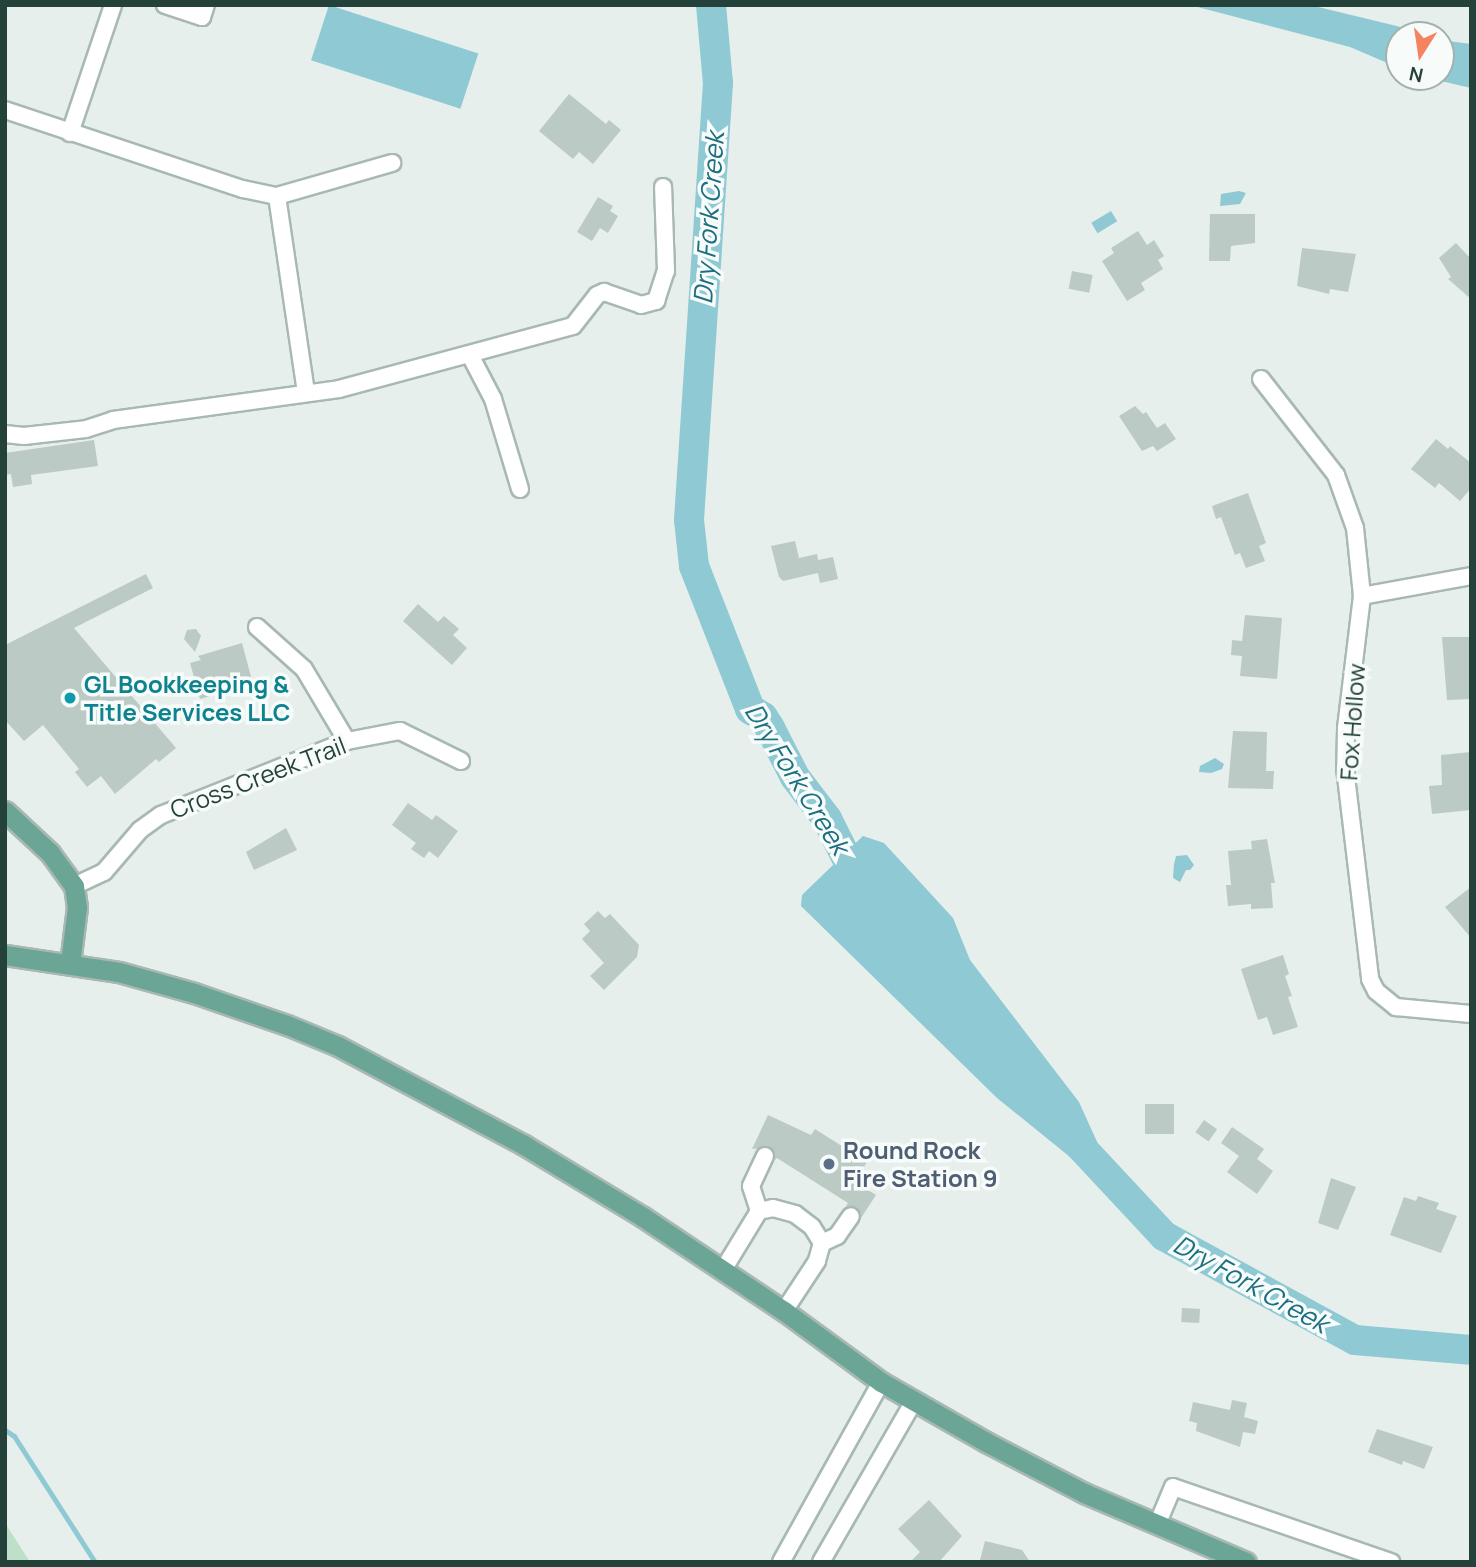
<!DOCTYPE html>
<html>
<head>
<meta charset="utf-8">
<style>
	body { margin:0 }
	#map { position:relative; width:1476px; height:1567px; overflow:hidden; background:#e6efeb; font-family:Manrope,sans-serif }
	div>[style] { position:absolute }
	.green>* { inset:0; background:#bfe0c8 }
	.water>* { inset:0; background:#8ec9d4; transform-origin:0 0 }
	.stream>* { height:5px; margin:-2.5px; padding:0 2.5px; transform-origin:2.5px; border-radius:2.5px; background:#8ec9d4 }
	.river>* { height:30px; margin:-15px; padding:0 15px; transform-origin:15px; border-radius:15px; background:#8ec9d4 }
	.building>* { inset:0; background:#bbcac4; transform-origin:0 0 }
	.roads { filter:drop-shadow(2px 0 #a8b8b2) drop-shadow(-2px 0 #a8b8b2) drop-shadow(0 2px #a8b8b2) drop-shadow(0 -2px #a8b8b2) }
	.minor>* { height:16px; margin:-8px; padding:0 8px; transform-origin:8px; border-radius:8px; background:#fff }
	.major>* { height:19px; margin:-9.5px; padding:0 9.5px; transform-origin:9.5px; border-radius:9.5px; background:#6aa596 }
	.dots>* { width:19px; height:19px; translate:-50% -50%; box-sizing:border-box; border:4px solid #f7fbf9; border-radius:50% }
	span { translate:-50% -50%; white-space:nowrap; text-align:center; line-height:1.15; -webkit-text-stroke:7px #f7fbf9; paint-order:stroke }
	.culture-label { font-size:24px; color:#0d838f; font-weight:700 }
	.left { translate:0 -50%; text-align:left }
	.street-label { font-size:24px; color:#24423a }
	.service-label { font-size:24px; color:#4e5e75; font-weight:700 }
	.water-label { font-size:26px; color:#1c6f80; font-style:italic }
	.frame { position:absolute; inset:0; border:7px solid #24423a; pointer-events:none }
	.north { position:absolute; left:1385px; top:21px; width:70px; height:70px; box-sizing:border-box; background:#f7fbf9; border:2px solid #a3b1ad; border-radius:50%; rotate:192deg; font-size:19px; font-weight:700; line-height:28px; text-align:center; color:#24423a }
	.north::after { content:''; display:block; margin:auto; width:24px; height:32px; background:#f4845f; clip-path:polygon(50% 0,100% 100%,50% 72%,0 100%) }
</style>
</head>
<body>
<div id="map">
	<div class="green">
		<div style="clip-path:polygon(5px 1523px,30px 1562px,5px 1562px)"></div>
	</div>
	<div class="water">
		<div style="left:329px;top:5px;width:157px;height:58px;rotate:18deg"></div>
		<div style="clip-path:polygon(1190px 5px,1310px 5px,1409px 29px,1419px 35px,1399px 35px,1399px 68px,1350px 47px)"></div>
		<div style="clip-path:polygon(1441px 40px,1471px 44px,1471px 88px,1424px 77px,1441px 77px)"></div>
		<div style="clip-path:polygon(1239px 191px,1246px 193px,1240px 204px,1220px 206px,1221px 194px)"></div>
		<div style="left:1111px;top:211px;width:12px;height:23px;rotate:59deg"></div>
		<div style="clip-path:polygon(1215px 758px,1224px 764px,1222px 769px,1211px 773px,1199px 772px,1200px 766px)"></div>
		<div style="clip-path:polygon(863px 836px,884px 843px,953px 918px,970px 960px,1079px 1102px,1098px 1144px,1091px 1174px,997px 1098px,801px 906px,802px 895px)"></div>
		<div style="clip-path:polygon(1187px 855px,1194px 865px,1190px 870px,1186px 870px,1180px 882px,1173px 878px,1174px 864px,1176px 856px)"></div>
	</div>
	<div class="stream">
		<div style="left:5px;top:1430px;width:11px;rotate:34deg"></div>
		<div style="left:14px;top:1436px;width:150px;rotate:57.3deg"></div>
	</div>
	<div class="river">
		<div style="left:711px;top:5px;width:78px;rotate:84.9deg"></div>
		<div style="left:718px;top:83px;width:438px;rotate:93.8deg"></div>
		<div style="left:689px;top:520px;width:46px;rotate:83.8deg"></div>
		<div style="left:694px;top:566px;width:154px;rotate:68.6deg"></div>
		<div style="left:750px;top:709px;width:15px;rotate:32deg"></div>
		<div style="left:763px;top:717px;width:13px;rotate:58deg"></div>
		<div style="left:770px;top:728px;width:55px;rotate:63deg"></div>
		<div style="left:795px;top:777px;width:53px;rotate:52.7deg"></div>
		<div style="left:827px;top:819px;width:49px;rotate:63.4deg"></div>
		<div style="left:849px;top:863px;width:29px;rotate:74deg"></div>
		<div style="left:1067px;top:1132px;width:142px;rotate:47deg"></div>
		<div style="left:1164px;top:1236px;width:217px;rotate:28.6deg"></div>
		<div style="left:1355px;top:1340px;width:116px;rotate:4.9deg"></div>
	</div>
	<div class="building">
		<div style="clip-path:polygon(569px 94px,606px 124px,609px 120px,621px 130px,593px 164px,579px 152px,573px 159px,539px 131px)"></div>
		<div style="clip-path:polygon(598px 197px,613px 206px,610px 211px,618px 216px,608px 233px,600px 228px,592px 241px,577px 232px)"></div>
		<div style="clip-path:polygon(1210px 214px,1255px 214px,1255px 243px,1231px 246px,1230px 261px,1209px 261px)"></div>
		<div style="clip-path:polygon(1138px 231px,1147px 245px,1154px 240px,1164px 256px,1158px 260px,1163px 269px,1141px 283px,1145px 290px,1127px 301px,1102px 261px,1114px 253px,1111px 248px)"></div>
		<div style="clip-path:polygon(1456px 243px,1471px 259px,1471px 299px,1448px 279px,1451px 277px,1439px 258px)"></div>
		<div style="clip-path:polygon(1302px 248px,1356px 254px,1348px 292px,1330px 289px,1329px 294px,1297px 286px)"></div>
		<div style="left:1072px;top:271px;width:21px;height:18px;rotate:11deg"></div>
		<div style="clip-path:polygon(1135px 406px,1143px 414px,1146px 412px,1157px 428px,1165px 423px,1176px 439px,1157px 451px,1153px 446px,1142px 451px,1119px 416px)"></div>
		<div style="clip-path:polygon(1436px 439px,1448px 449px,1450px 446px,1471px 463px,1471px 488px,1460px 501px,1439px 483px,1435px 488px,1411px 469px)"></div>
		<div style="clip-path:polygon(94px 440px,98px 466px,31px 475px,32px 484px,13px 487px,11px 474px,5px 475px,5px 453px)"></div>
		<div style="clip-path:polygon(1248px 493px,1266px 543px,1259px 546px,1265px 561px,1246px 568px,1240px 553px,1235px 555px,1221px 517px,1216px 519px,1212px 506px)"></div>
		<div style="clip-path:polygon(795px 541px,799px 558px,817px 554px,818px 560px,833px 557px,838px 579px,820px 583px,818px 573px,783px 581px,779px 577px,771px 546px)"></div>
		<div style="clip-path:polygon(146px 574px,153px 588px,74px 628px,176px 748px,159px 762px,156px 759px,115px 794px,101px 776px,87px 787px,75px 772px,79px 769px,43px 725px,24px 741px,5px 720px,5px 645px)"></div>
		<div style="clip-path:polygon(418px 604px,438px 622px,444px 616px,459px 629px,453px 635px,467px 648px,452px 665px,403px 621px)"></div>
		<div style="clip-path:polygon(1245px 615px,1282px 618px,1277px 679px,1240px 676px,1242px 656px,1231px 655px,1232px 640px,1242px 641px)"></div>
		<div style="clip-path:polygon(196px 629px,201px 636px,195px 652px,184px 639px,187px 630px)"></div>
		<div style="clip-path:polygon(1442px 637px,1471px 637px,1471px 699px,1447px 700px)"></div>
		<div style="clip-path:polygon(242px 643px,253px 684px,200px 699px,190px 663px,201px 660px,198px 656px)"></div>
		<div style="clip-path:polygon(1233px 731px,1267px 732px,1266px 771px,1274px 771px,1273px 789px,1228px 788px)"></div>
		<div style="clip-path:polygon(1471px 752px,1471px 810px,1432px 814px,1429px 786px,1442px 785px,1441px 755px)"></div>
		<div style="clip-path:polygon(408px 803px,432px 820px,436px 815px,458px 831px,438px 858px,429px 851px,424px 858px,411px 849px,416px 843px,392px 825px)"></div>
		<div style="clip-path:polygon(286px 828px,297px 850px,254px 870px,246px 852px)"></div>
		<div style="clip-path:polygon(1267px 839px,1275px 883px,1271px 883px,1273px 908px,1251px 909px,1251px 904px,1228px 906px,1226px 885px,1231px 885px,1228px 851px,1252px 849px,1251px 841px)"></div>
		<div style="clip-path:polygon(1471px 887px,1471px 938px,1445px 907px)"></div>
		<div style="clip-path:polygon(598px 911px,605px 918px,610px 914px,639px 945px,637px 957px,604px 990px,590px 976px,604px 963px,582px 939px,590px 931px,584px 924px)"></div>
		<div style="clip-path:polygon(1283px 955px,1289px 974px,1285px 976px,1292px 996px,1288px 997px,1298px 1027px,1273px 1035px,1267px 1017px,1258px 1020px,1241px 969px)"></div>
		<div style="left:1145px;top:1104px;width:29px;height:30px"></div>
		<div style="clip-path:polygon(768px 1115px,811px 1135px,815px 1129px,867px 1162px,855px 1182px,876px 1195px,861px 1218px,856px 1207px,845px 1208px,848px 1203px,777px 1158px,775px 1160px,775px 1154px,770px 1147px,752px 1149px)"></div>
		<div style="left:1204px;top:1120px;width:16px;height:15px;rotate:35deg"></div>
		<div style="clip-path:polygon(1232px 1127px,1264px 1149px,1257px 1159px,1273px 1171px,1257px 1194px,1227px 1172px,1239px 1156px,1221px 1143px)"></div>
		<div style="clip-path:polygon(1331px 1178px,1356px 1187px,1338px 1230px,1318px 1223px)"></div>
		<div style="clip-path:polygon(1418px 1196px,1439px 1203px,1436px 1209px,1457px 1216px,1441px 1253px,1390px 1235px,1404px 1197px,1416px 1201px)"></div>
		<div style="left:1182px;top:1308px;width:18px;height:14px;rotate:3deg"></div>
		<div style="clip-path:polygon(1232px 1400px,1247px 1403px,1244px 1417px,1258px 1421px,1255px 1434px,1243px 1432px,1240px 1447px,1196px 1431px,1197px 1423px,1189px 1421px,1193px 1402px,1230px 1410px)"></div>
		<div style="clip-path:polygon(1377px 1429px,1433px 1447px,1424px 1469px,1403px 1461px,1402px 1465px,1368px 1452px)"></div>
		<div style="clip-path:polygon(929px 1500px,962px 1536px,939px 1562px,910px 1562px,920px 1552px,898px 1529px)"></div>
		<div style="clip-path:polygon(985px 1541px,1022px 1550px,1030px 1562px,980px 1560px)"></div>
	</div>
	<div class="roads">
		<div class="minor">
			<div style="left:165px;top:5px;width:39px;rotate:18deg"></div>
			<div style="left:202px;top:17px;width:13px;rotate:-72deg"></div>
			<div style="left:5px;top:110px;width:251px;rotate:18.4deg"></div>
			<div style="left:243px;top:189px;width:35px;rotate:12deg"></div>
			<div style="left:277px;top:196px;width:120px;rotate:-16deg"></div>
			<div style="left:70px;top:133px;width:135px;rotate:-71.4deg"></div>
			<div style="left:277px;top:196px;width:198px;rotate:81.6deg"></div>
			<div style="left:470px;top:355px;width:50px;rotate:62.4deg"></div>
			<div style="left:493px;top:399px;width:94px;rotate:73.3deg"></div>
			<div style="left:1261px;top:379px;width:122px;rotate:52deg"></div>
			<div style="left:1336px;top:475px;width:56px;rotate:70.3deg"></div>
			<div style="left:1355px;top:528px;width:68px;rotate:84.1deg"></div>
			<div style="left:1362px;top:596px;width:134px;rotate:96.9deg"></div>
			<div style="left:1346px;top:729px;width:39px;rotate:91deg"></div>
			<div style="left:1345px;top:768px;width:212px;rotate:83.2deg"></div>
			<div style="left:1370px;top:979px;width:13px;rotate:63deg"></div>
			<div style="left:1376px;top:991px;width:26px;rotate:39deg"></div>
			<div style="left:1396px;top:1007px;width:75px;rotate:5.3deg"></div>
			<div style="left:5px;top:434px;width:19px;rotate:6deg"></div>
			<div style="left:24px;top:436px;width:62px;rotate:-6.4deg"></div>
			<div style="left:86px;top:429px;width:28px;rotate:-18deg"></div>
			<div style="left:113px;top:420px;width:228px;rotate:-7.8deg"></div>
			<div style="left:339px;top:389px;width:242px;rotate:-15.1deg"></div>
			<div style="left:573px;top:326px;width:39px;rotate:-52deg"></div>
			<div style="left:597px;top:295px;width:8px;rotate:-23deg"></div>
			<div style="left:604px;top:292px;width:39px;rotate:19deg"></div>
			<div style="left:641px;top:305px;width:16px;rotate:-15deg"></div>
			<div style="left:656px;top:301px;width:32px;rotate:-72deg"></div>
			<div style="left:666px;top:271px;width:84px;rotate:-92deg"></div>
			<div style="left:1362px;top:596px;width:111px;rotate:-10.4deg"></div>
			<div style="left:257px;top:627px;width:63px;rotate:41.8deg"></div>
			<div style="left:304px;top:669px;width:84px;rotate:59.2deg"></div>
			<div style="left:74px;top:886px;width:33px;rotate:-25deg"></div>
			<div style="left:104px;top:872px;width:55px;rotate:-49.4deg"></div>
			<div style="left:140px;top:830px;width:26px;rotate:-36deg"></div>
			<div style="left:161px;top:815px;width:200px;rotate:-21.7deg"></div>
			<div style="left:347px;top:741px;width:54px;rotate:-10.7deg"></div>
			<div style="left:400px;top:731px;width:68px;rotate:26.2deg"></div>
			<div style="left:759px;top:1211px;width:26px;rotate:-108deg"></div>
			<div style="left:751px;top:1186px;width:33px;rotate:-65deg"></div>
			<div style="left:822px;top:1243px;width:17px;rotate:-25deg"></div>
			<div style="left:837px;top:1236px;width:24px;rotate:-55deg"></div>
			<div style="left:723px;top:1270px;width:69px;rotate:-58.6deg"></div>
			<div style="left:759px;top:1211px;width:14px;rotate:-12deg"></div>
			<div style="left:773px;top:1208px;width:23px;rotate:15deg"></div>
			<div style="left:795px;top:1214px;width:21px;rotate:37deg"></div>
			<div style="left:812px;top:1227px;width:19px;rotate:58deg"></div>
			<div style="left:822px;top:1243px;width:19px;rotate:106deg"></div>
			<div style="left:817px;top:1261px;width:60px;rotate:123.4deg"></div>
			<div style="left:1157px;top:1525px;width:41px;rotate:-67.2deg"></div>
			<div style="left:1173px;top:1487px;width:231px;rotate:19deg"></div>
			<div style="left:781px;top:1562px;width:206px;rotate:-60.9deg"></div>
			<div style="left:821px;top:1562px;width:186px;rotate:-60deg"></div>
		</div>
		<div class="major">
			<div style="left:5px;top:811px;width:62px;rotate:43deg"></div>
			<div style="left:50px;top:853px;width:41px;rotate:54deg"></div>
			<div style="left:74px;top:886px;width:21px;rotate:82deg"></div>
			<div style="left:77px;top:907px;width:56px;rotate:97.1deg"></div>
			<div style="left:5px;top:955px;width:115px;rotate:8.5deg"></div>
			<div style="left:119px;top:972px;width:78px;rotate:15.6deg"></div>
			<div style="left:194px;top:993px;width:98px;rotate:19deg"></div>
			<div style="left:287px;top:1025px;width:55px;rotate:22.4deg"></div>
			<div style="left:338px;top:1046px;width:211px;rotate:28deg"></div>
			<div style="left:524px;top:1145px;width:139px;rotate:31.2deg"></div>
			<div style="left:643px;top:1217px;width:169px;rotate:33.7deg"></div>
			<div style="left:784px;top:1311px;width:120px;rotate:36.2deg"></div>
			<div style="left:881px;top:1382px;width:121px;rotate:29.7deg"></div>
			<div style="left:986px;top:1442px;width:110px;rotate:27.5deg"></div>
			<div style="left:1084px;top:1493px;width:176px;rotate:23.1deg"></div>
		</div>
	</div>
	<div class="dots">
		<div style="left:70px;top:698px;background:#0f9aa8"></div>
		<div style="left:829px;top:1164px;background:#5c6f8a"></div>
	</div>
	<div class="culture-label">
		<span class="left" style="left:84px;top:698px">GL Bookkeeping &amp;<br>Title Services LLC</span>
	</div>
	<div class="street-label">
		<span style="left:1352px;top:722px;rotate:-86deg">Fox Hollow</span>
		<span style="left:258px;top:777px;rotate:-21deg">Cross Creek Trail</span>
	</div>
	<div class="service-label">
		<span class="left" style="left:843px;top:1164px">Round Rock<br>Fire Station 9</span>
	</div>
	<div class="water-label">
		<span style="left:709px;top:218px;rotate:-86deg">Dry Fork Creek</span>
		<span style="left:797px;top:779px;rotate:58deg">Dry Fork Creek</span>
		<span style="left:1251px;top:1284px;rotate:29deg">Dry Fork Creek</span>
	</div>
	<div class="frame"></div>
	<div class="north">N</div>
</div>
</body>
</html>
